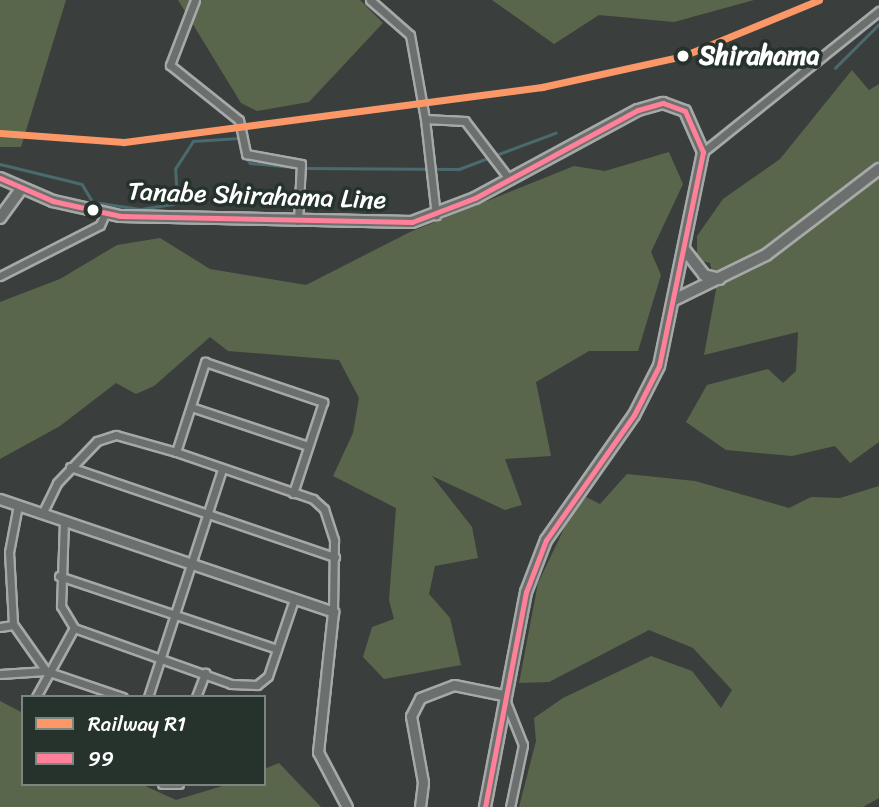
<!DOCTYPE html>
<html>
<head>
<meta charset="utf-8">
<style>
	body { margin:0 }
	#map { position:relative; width:879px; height:807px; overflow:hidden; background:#3a3f3d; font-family:Sriracha,sans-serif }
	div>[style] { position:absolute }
	.green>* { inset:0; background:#5a664b }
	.stream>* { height:2.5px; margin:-1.25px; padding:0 1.25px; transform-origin:1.25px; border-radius:1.25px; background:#4a6a6e }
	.roads { filter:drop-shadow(2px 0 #a6a9a8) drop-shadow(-2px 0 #a6a9a8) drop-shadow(0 2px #a6a9a8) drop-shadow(0 -2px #a6a9a8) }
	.minor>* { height:7px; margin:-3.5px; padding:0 3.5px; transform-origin:3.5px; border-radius:3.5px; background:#6b6f6d }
	.tertiary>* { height:9px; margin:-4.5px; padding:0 4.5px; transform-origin:4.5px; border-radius:4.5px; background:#6b6f6d }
	.secondary>* { height:10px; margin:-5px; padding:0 5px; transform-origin:5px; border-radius:5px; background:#6b6f6d }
	.primary>* { height:10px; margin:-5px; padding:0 5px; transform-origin:5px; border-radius:5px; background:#6b6f6d }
	.bus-1>* { height:5px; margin:-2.5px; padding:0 2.5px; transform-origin:2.5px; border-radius:2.5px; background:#ff8098 }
	.rail-1>* { height:7px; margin:-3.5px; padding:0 3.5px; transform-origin:3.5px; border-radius:3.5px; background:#fc9868 }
	.dots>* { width:19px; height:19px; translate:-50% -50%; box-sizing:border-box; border:4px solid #26332d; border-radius:50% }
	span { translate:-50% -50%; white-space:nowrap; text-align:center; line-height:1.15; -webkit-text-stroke:7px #26332d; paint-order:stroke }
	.stop-label { font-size:26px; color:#fff; font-weight:700 }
	.left { translate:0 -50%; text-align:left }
	.street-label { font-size:26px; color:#fff }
	.legend { position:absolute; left:21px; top:695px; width:245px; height:91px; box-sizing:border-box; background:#26332d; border:2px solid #7d8581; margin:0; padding:9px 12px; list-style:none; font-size:21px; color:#fff }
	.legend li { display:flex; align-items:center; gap:14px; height:35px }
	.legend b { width:35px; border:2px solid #7d8581 }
</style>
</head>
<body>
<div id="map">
	<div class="green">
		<div style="clip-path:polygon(0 0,66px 0,21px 147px,0 147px)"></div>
		<div style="clip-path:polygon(178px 0,360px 0,383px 23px,309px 102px,257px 111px,241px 103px)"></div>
		<div style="clip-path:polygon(492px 0,754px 0,674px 22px,599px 15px,554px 44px)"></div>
		<div style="clip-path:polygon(852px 70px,869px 90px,879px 84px,879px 442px,850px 463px,835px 446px,792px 456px,726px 450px,686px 422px,707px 385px,768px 369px,783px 383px,796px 371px,798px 332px,704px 355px,716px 290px,710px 263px,697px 260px,697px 236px,723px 199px,780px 159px)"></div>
		<div style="clip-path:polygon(669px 152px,683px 184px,651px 252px,661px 275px,638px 351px,589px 351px,536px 382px,551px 456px,505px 459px,522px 505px,505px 510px,432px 476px,472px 527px,478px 558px,435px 566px,429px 594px,450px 618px,461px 665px,384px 679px,363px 657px,372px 627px,394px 619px,389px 600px,396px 508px,333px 476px,353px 433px,359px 398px,339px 360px,228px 351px,210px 337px,154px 386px,136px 394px,116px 383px,60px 426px,0 459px,0 302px,60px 279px,117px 245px,160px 238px,210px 269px,306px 285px,410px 232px,574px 166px,605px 171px)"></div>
		<div style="clip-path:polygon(627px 474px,695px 481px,789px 508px,811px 497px,840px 498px,879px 486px,879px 798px,863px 807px,519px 807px,536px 741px,534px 718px,563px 698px,651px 656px,692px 671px,721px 708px,732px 690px,693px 648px,649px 630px,549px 682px,519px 683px,538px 583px,570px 516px,586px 497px,600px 504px)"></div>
		<div style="clip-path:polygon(0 701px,23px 713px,23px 784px,141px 784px,176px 800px,229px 784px,264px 784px,264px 769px,279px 763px,321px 807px,0 807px)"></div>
	</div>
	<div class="stream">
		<div style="left:835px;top:68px;width:62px;rotate:-45deg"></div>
		<div style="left:242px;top:151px;width:14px;rotate:56deg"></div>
		<div style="left:250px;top:163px;width:54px;rotate:5.3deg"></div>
		<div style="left:304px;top:168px;width:155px;rotate:0.4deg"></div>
		<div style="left:459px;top:169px;width:103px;rotate:-20.6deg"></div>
		<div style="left:0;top:164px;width:84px;rotate:13.7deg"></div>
		<div style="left:82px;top:184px;width:21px;rotate:59deg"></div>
		<div style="left:93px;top:202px;width:49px;rotate:8.3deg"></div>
		<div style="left:141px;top:209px;width:36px;rotate:-9deg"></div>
		<div style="left:177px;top:203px;width:34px;rotate:-93deg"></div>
		<div style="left:175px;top:169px;width:33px;rotate:-57deg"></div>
		<div style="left:193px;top:141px;width:46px;rotate:-3.7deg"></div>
	</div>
	<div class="roads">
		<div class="minor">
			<div style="left:195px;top:0;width:70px;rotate:111deg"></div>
			<div style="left:170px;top:65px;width:88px;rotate:38.6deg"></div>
			<div style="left:239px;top:120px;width:35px;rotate:78deg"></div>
			<div style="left:246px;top:154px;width:56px;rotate:10.3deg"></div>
			<div style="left:301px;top:164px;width:57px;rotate:93deg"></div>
			<div style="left:370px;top:0;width:53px;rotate:41.2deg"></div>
			<div style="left:410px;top:35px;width:85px;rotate:79.9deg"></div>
			<div style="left:425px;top:119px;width:40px;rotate:2.9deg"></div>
			<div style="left:465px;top:121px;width:74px;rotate:52.7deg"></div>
			<div style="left:425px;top:119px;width:97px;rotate:83.5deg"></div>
			<div style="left:703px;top:152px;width:226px;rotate:-38.7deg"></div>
			<div style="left:0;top:276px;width:112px;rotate:-27deg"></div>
			<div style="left:100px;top:225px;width:12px;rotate:-66deg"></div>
			<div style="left:191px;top:407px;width:123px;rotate:18.4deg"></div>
			<div style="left:176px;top:452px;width:95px;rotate:-72.1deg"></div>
			<div style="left:205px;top:362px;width:125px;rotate:18.7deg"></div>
			<div style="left:323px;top:402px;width:96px;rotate:108.2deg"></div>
			<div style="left:70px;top:467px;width:280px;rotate:18.8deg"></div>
			<div style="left:18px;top:505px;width:48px;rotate:100.8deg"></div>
			<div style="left:9px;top:552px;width:72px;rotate:86.8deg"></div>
			<div style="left:13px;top:624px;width:57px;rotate:54.9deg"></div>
			<div style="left:43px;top:512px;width:32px;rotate:-64deg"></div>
			<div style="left:57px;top:483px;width:58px;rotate:-46.4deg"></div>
			<div style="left:97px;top:441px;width:20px;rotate:-18deg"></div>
			<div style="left:116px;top:435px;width:62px;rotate:15.8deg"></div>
			<div style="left:176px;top:452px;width:145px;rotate:18.9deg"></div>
			<div style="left:313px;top:499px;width:15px;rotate:42deg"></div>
			<div style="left:324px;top:509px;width:33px;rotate:72deg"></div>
			<div style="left:334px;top:540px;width:72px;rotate:90.8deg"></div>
			<div style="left:64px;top:521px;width:85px;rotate:92deg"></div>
			<div style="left:61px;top:606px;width:26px;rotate:59deg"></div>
			<div style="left:74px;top:628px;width:167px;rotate:19.6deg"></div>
			<div style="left:231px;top:684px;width:26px;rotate:2deg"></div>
			<div style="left:257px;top:685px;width:14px;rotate:-39deg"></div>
			<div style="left:268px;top:676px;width:81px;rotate:-71.3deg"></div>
			<div style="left:59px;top:576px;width:230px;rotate:18.5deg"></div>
			<div style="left:0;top:627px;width:13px;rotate:-9deg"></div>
			<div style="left:0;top:674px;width:46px;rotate:-3.7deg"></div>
			<div style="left:46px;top:671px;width:81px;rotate:18.7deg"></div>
			<div style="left:36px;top:697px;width:79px;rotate:-61.2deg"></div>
			<div style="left:148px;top:697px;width:240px;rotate:-72deg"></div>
			<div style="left:196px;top:697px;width:26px;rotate:-69deg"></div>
			<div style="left:506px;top:702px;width:46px;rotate:68.4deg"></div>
			<div style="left:523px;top:745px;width:63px;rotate:101.8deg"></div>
			<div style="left:162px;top:784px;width:17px"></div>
		</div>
		<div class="tertiary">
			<div style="left:0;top:499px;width:352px;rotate:18.7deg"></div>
			<div style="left:333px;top:612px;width:141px;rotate:96.1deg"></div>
			<div style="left:318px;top:752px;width:62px;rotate:62.2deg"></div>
			<div style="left:420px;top:807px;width:25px;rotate:-83deg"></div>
			<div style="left:423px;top:782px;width:67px;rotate:-100.3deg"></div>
			<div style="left:411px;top:716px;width:20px;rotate:-63deg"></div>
			<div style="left:420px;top:698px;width:36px;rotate:-21deg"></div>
			<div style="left:454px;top:685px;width:50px;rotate:11.5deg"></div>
		</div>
		<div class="secondary">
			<div style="left:684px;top:249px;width:33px;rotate:52deg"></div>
			<div style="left:704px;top:275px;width:16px;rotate:14deg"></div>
			<div style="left:676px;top:299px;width:100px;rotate:-26.1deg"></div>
			<div style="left:766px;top:255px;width:142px;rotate:-37.3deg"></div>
		</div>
		<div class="primary">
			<div style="left:0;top:178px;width:58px;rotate:23.5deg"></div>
			<div style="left:53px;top:201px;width:69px;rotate:12.6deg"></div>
			<div style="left:120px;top:216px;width:292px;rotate:1.2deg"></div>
			<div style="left:412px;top:222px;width:67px;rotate:-20.9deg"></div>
			<div style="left:475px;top:198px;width:185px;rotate:-28.4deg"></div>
			<div style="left:638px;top:110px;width:26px;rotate:-16deg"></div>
			<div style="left:663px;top:103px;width:23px;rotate:20deg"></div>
			<div style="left:685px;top:111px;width:45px;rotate:66.3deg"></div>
			<div style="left:703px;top:152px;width:218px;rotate:101.6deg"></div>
			<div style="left:659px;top:366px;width:55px;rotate:117deg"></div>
			<div style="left:634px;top:415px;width:153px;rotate:125.1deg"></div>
			<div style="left:546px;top:540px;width:56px;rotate:111deg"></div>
			<div style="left:526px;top:592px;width:219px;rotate:100.8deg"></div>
			<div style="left:0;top:218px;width:34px;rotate:-54deg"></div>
		</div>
	</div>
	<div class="bus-1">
		<div style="left:0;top:178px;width:58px;rotate:23.5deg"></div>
		<div style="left:53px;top:201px;width:69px;rotate:12.6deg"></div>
		<div style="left:120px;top:216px;width:292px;rotate:1.2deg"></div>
		<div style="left:412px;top:222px;width:67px;rotate:-20.9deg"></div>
		<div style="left:475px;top:198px;width:185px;rotate:-28.4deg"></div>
		<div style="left:638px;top:110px;width:26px;rotate:-16deg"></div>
		<div style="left:663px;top:103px;width:23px;rotate:20deg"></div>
		<div style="left:685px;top:111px;width:45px;rotate:66.3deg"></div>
		<div style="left:703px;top:152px;width:218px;rotate:101.6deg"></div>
		<div style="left:659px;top:366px;width:55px;rotate:117deg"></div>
		<div style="left:634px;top:415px;width:153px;rotate:125.1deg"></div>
		<div style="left:546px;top:540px;width:56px;rotate:111deg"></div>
		<div style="left:526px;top:592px;width:219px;rotate:100.8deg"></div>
	</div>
	<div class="rail-1">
		<div style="left:0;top:133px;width:124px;rotate:4.2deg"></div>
		<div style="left:124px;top:142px;width:422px;rotate:-7.5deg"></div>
		<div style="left:542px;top:87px;width:144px;rotate:-12.4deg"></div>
		<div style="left:683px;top:56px;width:147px;rotate:-22.4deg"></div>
	</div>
	<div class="dots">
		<div style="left:683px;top:56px;background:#fff"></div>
		<div style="left:93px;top:210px;background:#fff"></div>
	</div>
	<div class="stop-label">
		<span class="left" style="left:699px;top:56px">Shirahama</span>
	</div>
	<div class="street-label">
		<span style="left:257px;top:196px;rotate:2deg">Tanabe Shirahama Line</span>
	</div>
	<ul class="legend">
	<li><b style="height:9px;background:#fc9868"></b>Railway R1</li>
	<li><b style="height:9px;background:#ff8098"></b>99</li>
	</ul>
</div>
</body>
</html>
